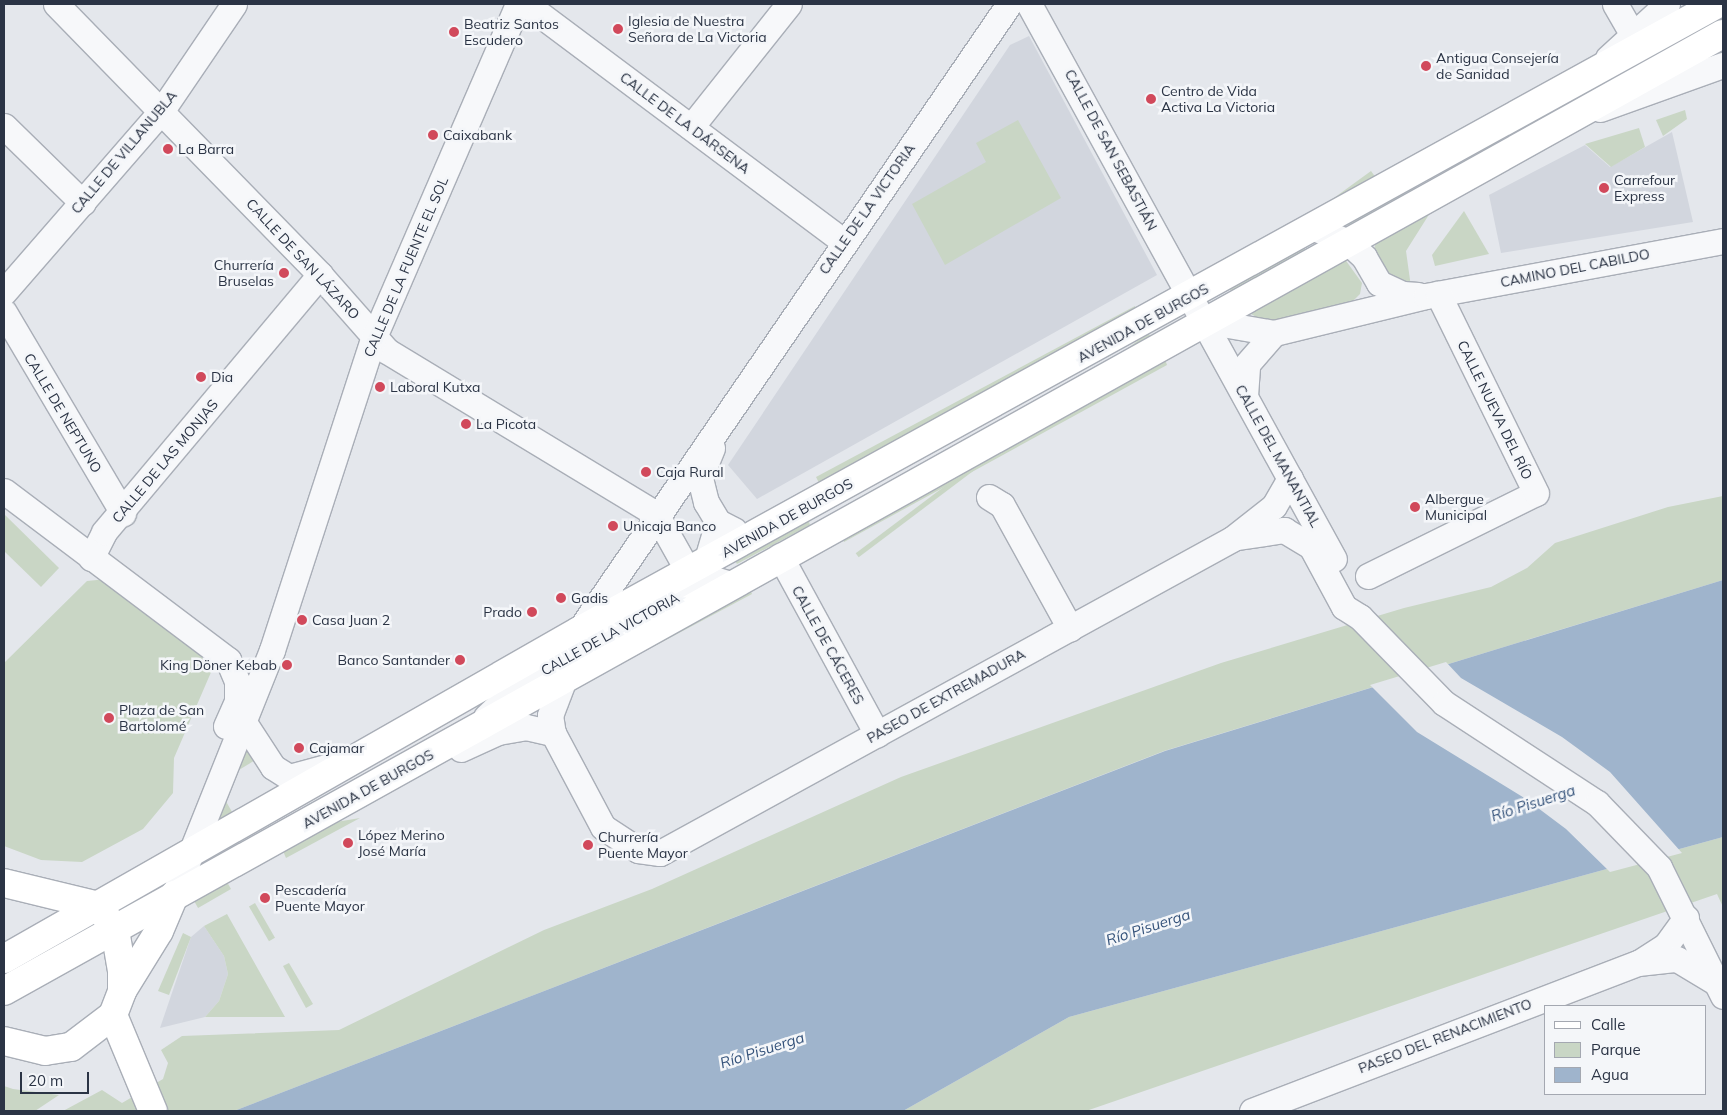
<!DOCTYPE html>
<html>
<head>
<meta charset="utf-8">
<style>
	body { margin:0 }
	#map { position:relative; width:1727px; height:1115px; overflow:hidden; background:#e4e7ec; font-family:Mulish,sans-serif }
	div>[style] { position:absolute }
	.built>* { inset:0; background:#d2d6de }
	.green>* { inset:0; background:#c9d6c5; transform-origin:0 0 }
	.water>* { inset:0; background:#9fb4cc }
	.pier>* { inset:0; background:#e4e7ec }
	.roads { filter:drop-shadow(1px 0 #a9aeb7) drop-shadow(-1px 0 #a9aeb7) drop-shadow(0 1px #a9aeb7) drop-shadow(0 -1px #a9aeb7) }
	.minor>* { height:25px; margin:-12.5px; padding:0 12.5px; transform-origin:12.5px; border-radius:12.5px; background:#f7f8fa }
	.major>* { height:28px; margin:-14px; padding:0 14px; transform-origin:14px; border-radius:14px; background:#fff }
	.highway>* { height:28px; margin:-14px; padding:0 14px; transform-origin:14px; border-radius:14px; background:#fff }
	.dots>* { width:14px; height:14px; translate:-50% -50%; box-sizing:border-box; border:2px solid #f4f6f9; border-radius:50% }
	span { translate:-50% -50%; white-space:nowrap; text-align:center; line-height:1.15; -webkit-text-stroke:5px #f4f6f9; paint-order:stroke }
	.poi-label { font-size:14px; color:#2b3445 }
	.left { translate:0 -50%; text-align:left }
	.right { translate:-100% -50%; text-align:right }
	.street-label { font-size:14px; color:#2b3445 }
	.water-label { font-size:15px; color:#34527a; font-style:italic }
	.frame { position:absolute; inset:0; border:5px solid #2b3445; pointer-events:none }
	.legend { position:absolute; left:1544px; top:1005px; width:162px; height:90px; box-sizing:border-box; background:#f4f6f9; border:1px solid #a4a8b1; margin:0; padding:6px 9px; list-style:none; font-size:15px; color:#2b3445 }
	.legend li { display:flex; align-items:center; gap:10px; height:25px }
	.legend b { width:25px; border:1px solid #a4a8b1 }
	.scale { position:absolute; left:20px; top:1072px; width:69px; height:22px; box-sizing:border-box; border:2px solid #2b3445; border-top:0; padding-left:6px; font-size:15px; line-height:18px; white-space:nowrap; color:#2b3445; -webkit-text-stroke:4px #f4f6f9; paint-order:stroke }
</style>
</head>
<body>
<div id="map">
	<div class="built">
		<div style="clip-path:polygon(1029px 36px,1157px 275px,757px 499px,728px 465px,1010px 45px)"></div>
		<div style="clip-path:polygon(1672px 132px,1693px 222px,1501px 253px,1489px 195px,1585px 145px,1610px 167px)"></div>
		<div style="clip-path:polygon(204px 926px,224px 956px,228px 974px,219px 1001px,205px 1017px,160px 1028px,191px 937px)"></div>
	</div>
	<div class="green">
		<div style="clip-path:polygon(1723px 16px,1723px 23px,1446px 174px,1445px 170px)"></div>
		<div style="clip-path:polygon(1685px 110px,1687px 119px,1663px 136px,1656px 120px)"></div>
		<div style="clip-path:polygon(1018px 120px,1061px 198px,945px 265px,912px 204px,986px 162px,976px 143px)"></div>
		<div style="clip-path:polygon(1639px 128px,1645px 147px,1611px 167px,1585px 144px)"></div>
		<div style="left:1371px;top:171px;width:9px;height:183px;rotate:54deg"></div>
		<div style="clip-path:polygon(1416px 185px,1418px 191px,1350px 226px,1345px 224px)"></div>
		<div style="clip-path:polygon(1464px 211px,1489px 254px,1435px 266px,1432px 255px)"></div>
		<div style="clip-path:polygon(1430px 213px,1406px 251px,1411px 287px,1397px 287px,1373px 253px,1376px 242px)"></div>
		<div style="clip-path:polygon(1303px 248px,1308px 251px,1235px 291px,1225px 289px)"></div>
		<div style="clip-path:polygon(1344px 258px,1362px 283px,1360px 294px,1351px 303px,1267px 323px,1251px 314px,1251px 309px)"></div>
		<div style="clip-path:polygon(1135px 306px,1137px 312px,820px 485px,816px 477px)"></div>
		<div style="left:1148px;top:333px;width:5px;height:366px;rotate:53deg"></div>
		<div style="clip-path:polygon(1165px 359px,1167px 365px,844px 542px,840px 535px)"></div>
		<div style="clip-path:polygon(1723px 496px,1723px 580px,1164px 751px,234px 1111px,63px 1111px,102px 1090px,122px 1103px,163px 1079px,168px 1063px,161px 1050px,182px 1036px,339px 1030px,544px 930px,652px 889px,901px 777px,1221px 663px,1404px 608px,1491px 587px,1527px 568px,1555px 543px,1668px 507px)"></div>
		<div style="clip-path:polygon(4px 514px,59px 568px,41px 587px,4px 551px)"></div>
		<div style="clip-path:polygon(808px 519px,810px 525px,737px 564px,735px 561px)"></div>
		<div style="clip-path:polygon(107px 579px,215px 663px,174px 758px,173px 793px,143px 829px,82px 862px,41px 860px,4px 846px,4px 663px,87px 581px)"></div>
		<div style="clip-path:polygon(749px 587px,752px 594px,563px 695px)"></div>
		<div style="clip-path:polygon(248px 741px,257px 759px,234px 773px)"></div>
		<div style="clip-path:polygon(224px 798px,235px 817px,209px 832px)"></div>
		<div style="clip-path:polygon(360px 818px,286px 858px,283px 851px,336px 822px)"></div>
		<div style="clip-path:polygon(1723px 837px,1723px 907px,1717px 894px,1086px 1111px,903px 1111px,1069px 1017px)"></div>
		<div style="left:227px;top:882px;width:8px;height:38px;rotate:60deg"></div>
		<div style="left:255px;top:903px;width:40px;height:7px;rotate:60deg"></div>
		<div style="clip-path:polygon(227px 914px,285px 1017px,205px 1017px,219px 1001px,228px 974px,224px 956px,204px 926px)"></div>
		<div style="clip-path:polygon(183px 933px,191px 937px,169px 995px,158px 991px)"></div>
		<div style="clip-path:polygon(289px 963px,313px 1004px,306px 1008px,283px 966px)"></div>
		<div style="clip-path:polygon(4px 1086px,13px 1089px,59px 1095px,35px 1111px,4px 1111px)"></div>
	</div>
	<div class="water">
		<div style="clip-path:polygon(1723px 580px,1723px 837px,1069px 1017px,903px 1111px,234px 1111px,1165px 751px)"></div>
	</div>
	<div class="pier">
		<div style="clip-path:polygon(1446px 662px,1461px 678px,1562px 737px,1610px 772px,1682px 853px,1610px 872px,1566px 829px,1526px 799px,1417px 732px,1370px 685px)"></div>
	</div>
	<div class="roads">
		<div class="minor">
			<div style="left:56px;top:4px;width:378px;rotate:45.7deg"></div>
			<div style="left:320px;top:275px;width:101px;rotate:48.6deg"></div>
			<div style="left:387px;top:351px;width:315px;rotate:31.2deg"></div>
			<div style="left:656px;top:514px;width:65px;rotate:60.7deg"></div>
			<div style="left:688px;top:571px;width:44px;rotate:17.2deg"></div>
			<div style="left:526px;top:4px;width:397px;rotate:36.8deg"></div>
			<div style="left:1029px;top:4px;width:633px;rotate:61.21deg"></div>
			<div style="left:1615px;top:4px;width:36px;rotate:60deg"></div>
			<div style="left:1608px;top:58px;width:80px;rotate:-42.5deg"></div>
			<div style="left:1600px;top:109px;width:131px;rotate:-19.7deg"></div>
			<div style="left:4px;top:126px;width:110px;rotate:44.3deg"></div>
			<div style="left:691px;top:127px;width:157px;rotate:-51.5deg"></div>
			<div style="left:1314px;top:228px;width:37px;rotate:22deg"></div>
			<div style="left:1348px;top:242px;width:22px;rotate:43deg"></div>
			<div style="left:1364px;top:257px;width:30px;rotate:60deg"></div>
			<div style="left:1379px;top:283px;width:26px;rotate:25deg"></div>
			<div style="left:1403px;top:294px;width:15px;rotate:4deg"></div>
			<div style="left:4px;top:292px;width:241px;rotate:-49deg"></div>
			<div style="left:162px;top:110px;width:128px;rotate:-55.8deg"></div>
			<div style="left:4px;top:312px;width:234px;rotate:59.4deg"></div>
			<div style="left:1205px;top:321px;width:70px;rotate:9.9deg"></div>
			<div style="left:1245px;top:396px;width:32px;rotate:-86deg"></div>
			<div style="left:1247px;top:364px;width:41px;rotate:-48.9deg"></div>
			<div style="left:1274px;top:333px;width:156px;rotate:-13.7deg"></div>
			<div style="left:1426px;top:296px;width:302px;rotate:-10.5deg"></div>
			<div style="left:712px;top:448px;width:32px;rotate:112deg"></div>
			<div style="left:700px;top:478px;width:25px;rotate:76deg"></div>
			<div style="left:706px;top:502px;width:23px;rotate:59deg"></div>
			<div style="left:718px;top:522px;width:18px;rotate:27deg"></div>
			<div style="left:4px;top:491px;width:281px;rotate:37deg"></div>
			<div style="left:989px;top:497px;width:15px;rotate:32deg"></div>
			<div style="left:1002px;top:505px;width:141px;rotate:61.1deg"></div>
			<div style="left:1238px;top:537px;width:47px;rotate:-8.7deg"></div>
			<div style="left:1284px;top:530px;width:31px;rotate:31deg"></div>
			<div style="left:1311px;top:546px;width:69px;rotate:61.6deg"></div>
			<div style="left:1344px;top:607px;width:19px;rotate:32deg"></div>
			<div style="left:1360px;top:617px;width:120px;rotate:45.7deg"></div>
			<div style="left:1444px;top:703px;width:183px;rotate:33.2deg"></div>
			<div style="left:1597px;top:803px;width:89px;rotate:45.9deg"></div>
			<div style="left:1659px;top:867px;width:144px;rotate:63.6deg"></div>
			<div style="left:780px;top:556px;width:203px;rotate:61.4deg"></div>
			<div style="left:91px;top:558px;width:29px;rotate:-63deg"></div>
			<div style="left:104px;top:532px;width:336px;rotate:-50deg"></div>
			<div style="left:1368px;top:576px;width:187px;rotate:-26.3deg"></div>
			<div style="left:1536px;top:493px;width:222px;rotate:-116.2deg"></div>
			<div style="left:579px;top:631px;width:760px;rotate:-55.56deg"></div>
			<div style="left:564px;top:679px;width:39px;rotate:111deg"></div>
			<div style="left:550px;top:715px;width:18px;rotate:81deg"></div>
			<div style="left:553px;top:733px;width:106px;rotate:62deg"></div>
			<div style="left:603px;top:827px;width:42px;rotate:33.3deg"></div>
			<div style="left:638px;top:850px;width:22px;rotate:8deg"></div>
			<div style="left:660px;top:853px;width:653px;rotate:-28.76deg"></div>
			<div style="left:1232px;top:539px;width:53px;rotate:-38.2deg"></div>
			<div style="left:1274px;top:506px;width:32px;rotate:-60deg"></div>
			<div style="left:486px;top:717px;width:36px;rotate:-44deg"></div>
			<div style="left:512px;top:692px;width:64px;rotate:-33.4deg"></div>
			<div style="left:565px;top:657px;width:154px;rotate:-28.7deg"></div>
			<div style="left:700px;top:583px;width:64px;rotate:-73.6deg"></div>
			<div style="left:245px;top:724px;width:51px;rotate:56.9deg"></div>
			<div style="left:273px;top:767px;width:19px;rotate:32deg"></div>
			<div style="left:289px;top:777px;width:42px;rotate:-15deg"></div>
			<div style="left:226px;top:726px;width:27px;rotate:-66deg"></div>
			<div style="left:237px;top:701px;width:20px;rotate:-90deg"></div>
			<div style="left:237px;top:681px;width:23px;rotate:-113deg"></div>
			<div style="left:461px;top:749px;width:41px;rotate:-24.7deg"></div>
			<div style="left:498px;top:732px;width:28px;rotate:-10deg"></div>
			<div style="left:526px;top:727px;width:28px;rotate:13deg"></div>
			<div style="left:174px;top:895px;width:264px;rotate:-68.2deg"></div>
			<div style="left:272px;top:650px;width:329px;rotate:-72deg"></div>
			<div style="left:374px;top:337px;width:363px;rotate:-66.6deg"></div>
			<div style="left:1640px;top:962px;width:31px;rotate:-33deg"></div>
			<div style="left:1666px;top:945px;width:34px;rotate:-54deg"></div>
			<div style="left:1252px;top:1111px;width:413px;rotate:-21deg"></div>
			<div style="left:1638px;top:963px;width:39px;rotate:-6deg"></div>
			<div style="left:1677px;top:959px;width:47px;rotate:31deg"></div>
		</div>
		<div class="major">
			<div style="left:113px;top:1015px;width:104px;rotate:67.4deg"></div>
		</div>
		<div class="highway">
			<div style="left:4px;top:883px;width:97px;rotate:13.7deg"></div>
			<div style="left:4px;top:959px;width:662px;rotate:-29.7deg"></div>
			<div style="left:579px;top:631px;width:1299px;rotate:-28.85deg"></div>
			<div style="left:4px;top:991px;width:1967px;rotate:-29.11deg"></div>
			<div style="left:122px;top:991px;width:70px;rotate:-58.3deg"></div>
			<div style="left:159px;top:931px;width:39px;rotate:-67deg"></div>
			<div style="left:4px;top:1041px;width:42px;rotate:13.7deg"></div>
			<div style="left:45px;top:1051px;width:26px;rotate:-9deg"></div>
			<div style="left:71px;top:1047px;width:53px;rotate:-37.3deg"></div>
			<div style="left:113px;top:1015px;width:26px;rotate:-69deg"></div>
			<div style="left:122px;top:991px;width:20px;rotate:-90deg"></div>
			<div style="left:122px;top:971px;width:42px;rotate:-99.7deg"></div>
			<div style="left:115px;top:930px;width:18px;rotate:-124deg"></div>
		</div>
	</div>
	<div class="dots">
		<div style="left:618px;top:29px;background:#d1495b"></div>
		<div style="left:454px;top:32px;background:#d1495b"></div>
		<div style="left:1426px;top:66px;background:#d1495b"></div>
		<div style="left:1151px;top:99px;background:#d1495b"></div>
		<div style="left:433px;top:135px;background:#d1495b"></div>
		<div style="left:168px;top:149px;background:#d1495b"></div>
		<div style="left:1604px;top:188px;background:#d1495b"></div>
		<div style="left:284px;top:273px;background:#d1495b"></div>
		<div style="left:201px;top:377px;background:#d1495b"></div>
		<div style="left:380px;top:387px;background:#d1495b"></div>
		<div style="left:466px;top:424px;background:#d1495b"></div>
		<div style="left:646px;top:472px;background:#d1495b"></div>
		<div style="left:1415px;top:507px;background:#d1495b"></div>
		<div style="left:613px;top:526px;background:#d1495b"></div>
		<div style="left:561px;top:598px;background:#d1495b"></div>
		<div style="left:532px;top:612px;background:#d1495b"></div>
		<div style="left:302px;top:620px;background:#d1495b"></div>
		<div style="left:460px;top:660px;background:#d1495b"></div>
		<div style="left:287px;top:665px;background:#d1495b"></div>
		<div style="left:109px;top:718px;background:#d1495b"></div>
		<div style="left:299px;top:748px;background:#d1495b"></div>
		<div style="left:348px;top:843px;background:#d1495b"></div>
		<div style="left:588px;top:845px;background:#d1495b"></div>
		<div style="left:265px;top:898px;background:#d1495b"></div>
	</div>
	<div class="poi-label">
		<span class="left" style="left:628px;top:29px">Iglesia de Nuestra<br>Señora de La Victoria</span>
		<span class="left" style="left:464px;top:32px">Beatriz Santos<br>Escudero</span>
		<span class="left" style="left:1436px;top:66px">Antigua Consejería<br>de Sanidad</span>
		<span class="left" style="left:1161px;top:99px">Centro de Vida<br>Activa La Victoria</span>
		<span class="left" style="left:443px;top:135px">Caixabank</span>
		<span class="left" style="left:178px;top:149px">La Barra</span>
		<span class="left" style="left:1614px;top:188px">Carrefour<br>Express</span>
		<span class="right" style="left:274px;top:273px">Churrería<br>Bruselas</span>
		<span class="left" style="left:211px;top:377px">Dia</span>
		<span class="left" style="left:390px;top:387px">Laboral Kutxa</span>
		<span class="left" style="left:476px;top:424px">La Picota</span>
		<span class="left" style="left:656px;top:472px">Caja Rural</span>
		<span class="left" style="left:1425px;top:507px">Albergue<br>Municipal</span>
		<span class="left" style="left:623px;top:526px">Unicaja Banco</span>
		<span class="left" style="left:571px;top:598px">Gadis</span>
		<span class="right" style="left:522px;top:612px">Prado</span>
		<span class="left" style="left:312px;top:620px">Casa Juan 2</span>
		<span class="right" style="left:450px;top:660px">Banco Santander</span>
		<span class="right" style="left:277px;top:665px">King Döner Kebab</span>
		<span class="left" style="left:119px;top:718px">Plaza de San<br>Bartolomé</span>
		<span class="left" style="left:309px;top:748px">Cajamar</span>
		<span class="left" style="left:358px;top:843px">López Merino<br>José María</span>
		<span class="left" style="left:598px;top:845px">Churrería<br>Puente Mayor</span>
		<span class="left" style="left:275px;top:898px">Pescadería<br>Puente Mayor</span>
	</div>
	<div class="street-label">
		<span style="left:685px;top:123px;rotate:37deg">CALLE DE LA DÁRSENA</span>
		<span style="left:1111px;top:150px;rotate:62deg">CALLE DE SAN SEBASTIÁN</span>
		<span style="left:124px;top:152px;rotate:-50deg">CALLE DE VILLANUBLA</span>
		<span style="left:867px;top:209px;rotate:-55deg">CALLE DE LA VICTORIA</span>
		<span style="left:303px;top:259px;rotate:47deg">CALLE DE SAN LÁZARO</span>
		<span style="left:406px;top:267px;rotate:-67deg">CALLE DE LA FUENTE EL SOL</span>
		<span style="left:1575px;top:268px;rotate:-11deg">CAMINO DEL CABILDO</span>
		<span style="left:1143px;top:323px;rotate:-29deg">AVENIDA DE BURGOS</span>
		<span style="left:1495px;top:410px;rotate:64deg">CALLE NUEVA DEL RÍO</span>
		<span style="left:63px;top:413px;rotate:59deg">CALLE DE NEPTUNO</span>
		<span style="left:1278px;top:456px;rotate:61deg">CALLE DEL MANANTIAL</span>
		<span style="left:165px;top:461px;rotate:-50deg">CALLE DE LAS MONJAS</span>
		<span style="left:787px;top:518px;rotate:-29deg">AVENIDA DE BURGOS</span>
		<span style="left:610px;top:634px;rotate:-29deg">CALLE DE LA VICTORIA</span>
		<span style="left:828px;top:645px;rotate:61deg">CALLE DE CÁCERES</span>
		<span style="left:946px;top:696px;rotate:-29deg">PASEO DE EXTREMADURA</span>
		<span style="left:368px;top:789px;rotate:-29deg">AVENIDA DE BURGOS</span>
		<span style="left:1445px;top:1036px;rotate:-21deg">PASEO DEL RENACIMIENTO</span>
	</div>
	<div class="water-label">
		<span style="left:1533px;top:803px;rotate:-18deg">Río Pisuerga</span>
		<span style="left:1148px;top:927px;rotate:-18deg">Río Pisuerga</span>
		<span style="left:762px;top:1050px;rotate:-18deg">Río Pisuerga</span>
	</div>
	<div class="frame"></div>
	<ul class="legend">
	<li><b style="height:6px;background:#fff"></b>Calle</li>
	<li><b style="height:14px;background:#c9d6c5"></b>Parque</li>
	<li><b style="height:14px;background:#9fb4cc"></b>Agua</li>
	</ul>
	<div class="scale">20 m</div>
</div>
</body>
</html>
